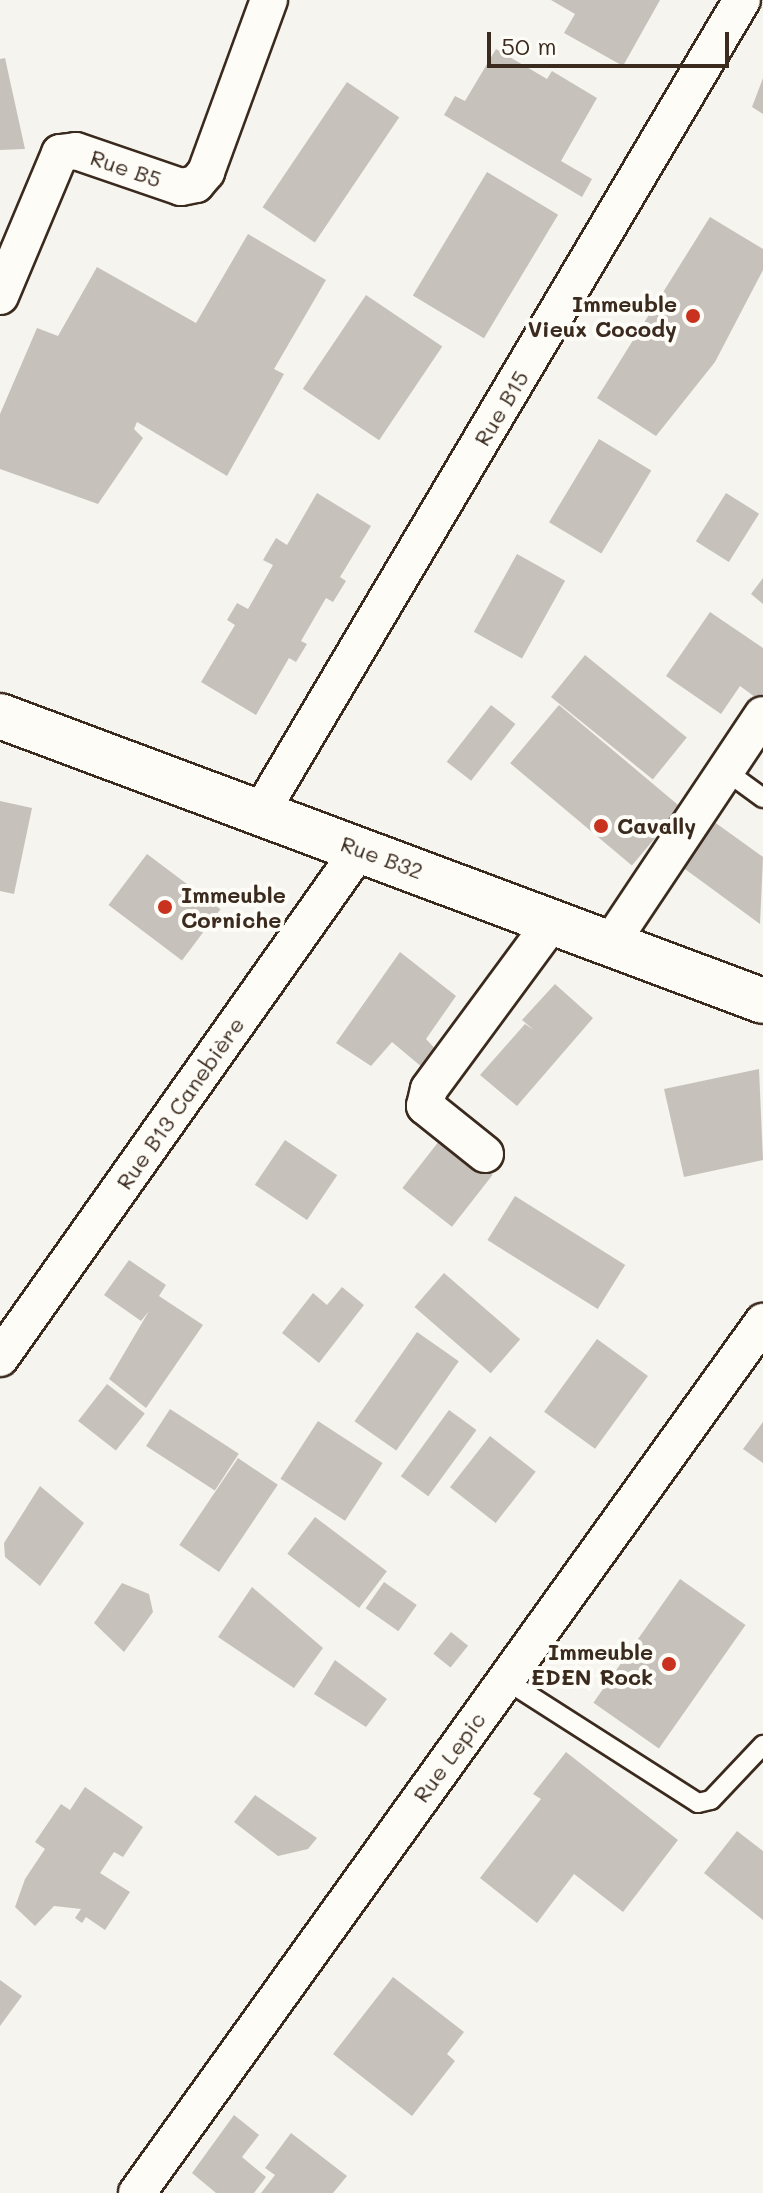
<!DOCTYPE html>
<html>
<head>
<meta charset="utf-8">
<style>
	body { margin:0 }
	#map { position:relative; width:763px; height:2193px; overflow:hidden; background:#f5f4ee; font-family:Mali,sans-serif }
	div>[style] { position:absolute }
	.building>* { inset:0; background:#c7c1bb; transform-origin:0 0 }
	.roads { filter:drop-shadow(2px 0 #3b2a1e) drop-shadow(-2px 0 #3b2a1e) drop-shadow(0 2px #3b2a1e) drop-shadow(0 -2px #3b2a1e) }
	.lane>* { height:18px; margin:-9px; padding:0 9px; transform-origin:9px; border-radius:9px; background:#fdfcf7 }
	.street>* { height:36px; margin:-18px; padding:0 18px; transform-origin:18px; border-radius:18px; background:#fdfcf7 }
	.secondary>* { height:44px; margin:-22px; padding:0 22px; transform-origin:22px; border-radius:22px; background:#fdfcf7 }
	.dots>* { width:22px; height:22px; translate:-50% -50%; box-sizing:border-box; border:4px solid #fdfcf7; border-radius:50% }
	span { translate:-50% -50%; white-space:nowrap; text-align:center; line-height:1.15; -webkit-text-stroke:8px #fdfcf7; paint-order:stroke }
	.street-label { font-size:22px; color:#3b2a1e }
	.poi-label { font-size:22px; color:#3b2a1e; font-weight:700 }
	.right { translate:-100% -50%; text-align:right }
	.left { translate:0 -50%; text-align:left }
	.scale { position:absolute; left:487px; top:32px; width:242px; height:36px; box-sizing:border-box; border:4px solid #3b2a1e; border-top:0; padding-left:10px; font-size:24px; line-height:28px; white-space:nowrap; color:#3b2a1e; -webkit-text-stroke:6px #fdfcf7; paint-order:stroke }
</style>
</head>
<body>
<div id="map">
	<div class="building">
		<div style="clip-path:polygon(551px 0,660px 0,623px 66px,564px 33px,575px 14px)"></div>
		<div style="clip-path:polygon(496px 49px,547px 79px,552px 71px,597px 98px,561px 161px,592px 179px,582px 197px,444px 115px,455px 96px,465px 101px)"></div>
		<div style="clip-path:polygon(5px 58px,25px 149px,0 150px,0 59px)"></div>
		<div style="clip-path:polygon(763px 78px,763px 114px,752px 107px)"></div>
		<div style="left:347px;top:82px;width:63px;height:151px;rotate:34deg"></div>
		<div style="left:487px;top:172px;width:83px;height:144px;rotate:31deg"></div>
		<div style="clip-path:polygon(710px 217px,763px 249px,763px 270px,715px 362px,656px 436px,597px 398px)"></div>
		<div style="clip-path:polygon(248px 234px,326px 280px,274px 369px,284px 374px,227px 476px,137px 422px,134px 429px,143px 438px,98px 504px,0 469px,0 414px,37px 328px,58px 336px,97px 267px,196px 323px)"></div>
		<div style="left:366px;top:295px;width:92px;height:113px;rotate:34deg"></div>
		<div style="left:599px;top:439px;width:61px;height:97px;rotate:31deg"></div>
		<div style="clip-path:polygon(317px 493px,371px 526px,340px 577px,346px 581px,333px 602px,326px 598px,301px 641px,307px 644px,296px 662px,289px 658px,256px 715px,201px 682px,235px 625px,227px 620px,237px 603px,248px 609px,273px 565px,263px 560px,276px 538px,287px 545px)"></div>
		<div style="left:726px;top:493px;width:39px;height:57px;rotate:32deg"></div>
		<div style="left:517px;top:554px;width:55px;height:89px;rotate:29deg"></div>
		<div style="clip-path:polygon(763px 578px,763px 604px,751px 594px)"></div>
		<div style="clip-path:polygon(710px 612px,763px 648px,763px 695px,759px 700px,740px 686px,721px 714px,666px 676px)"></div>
		<div style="left:585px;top:655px;width:131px;height:54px;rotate:39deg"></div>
		<div style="left:491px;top:705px;width:31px;height:72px;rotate:38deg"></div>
		<div style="left:559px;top:705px;width:159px;height:76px;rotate:40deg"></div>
		<div style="clip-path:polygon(0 801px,32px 808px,14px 894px,0 891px)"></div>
		<div style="clip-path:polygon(706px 816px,763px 857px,760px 924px,674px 861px)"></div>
		<div style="left:147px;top:854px;width:92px;height:64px;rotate:37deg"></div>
		<div style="clip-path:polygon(400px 952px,456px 996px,426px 1039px,441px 1055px,429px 1073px,392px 1042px,371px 1066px,336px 1043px)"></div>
		<div style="clip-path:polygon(555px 984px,593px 1018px,517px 1106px,480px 1075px,525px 1024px,534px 1030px,522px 1020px)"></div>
		<div style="clip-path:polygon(759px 1069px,763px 1160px,684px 1177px,664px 1089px)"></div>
		<div style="left:443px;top:1136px;width:63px;height:66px;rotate:38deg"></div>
		<div style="left:285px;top:1140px;width:63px;height:54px;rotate:34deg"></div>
		<div style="left:515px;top:1196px;width:130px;height:52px;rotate:32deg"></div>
		<div style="clip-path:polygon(129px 1260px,166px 1285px,159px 1296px,203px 1325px,146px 1408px,109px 1379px,149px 1311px,141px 1321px,104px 1295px)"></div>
		<div style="left:444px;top:1273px;width:101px;height:45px;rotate:41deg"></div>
		<div style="clip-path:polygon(342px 1287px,364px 1305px,319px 1363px,282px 1333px,313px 1293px,327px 1305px)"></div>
		<div style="left:417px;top:1332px;width:51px;height:109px;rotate:35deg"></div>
		<div style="left:597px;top:1339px;width:63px;height:90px;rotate:36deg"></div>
		<div style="left:107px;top:1384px;width:48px;height:47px;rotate:38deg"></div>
		<div style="left:170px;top:1409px;width:82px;height:44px;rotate:33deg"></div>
		<div style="left:449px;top:1410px;width:34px;height:82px;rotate:36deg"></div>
		<div style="left:318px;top:1421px;width:77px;height:69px;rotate:33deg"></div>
		<div style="clip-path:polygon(763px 1422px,763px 1463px,743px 1449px)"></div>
		<div style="left:490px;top:1436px;width:58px;height:65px;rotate:38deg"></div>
		<div style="left:238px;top:1458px;width:48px;height:105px;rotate:34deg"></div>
		<div style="clip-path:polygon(40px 1486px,84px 1523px,40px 1586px,5px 1557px,4px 1543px)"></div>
		<div style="left:315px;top:1517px;width:90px;height:46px;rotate:37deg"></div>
		<div style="left:680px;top:1579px;width:80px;height:151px;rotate:35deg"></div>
		<div style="left:384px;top:1582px;width:40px;height:32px;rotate:35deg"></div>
		<div style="clip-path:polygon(122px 1583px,149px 1594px,153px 1612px,124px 1652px,94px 1623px)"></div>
		<div style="clip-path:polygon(252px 1587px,323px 1648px,294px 1688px,218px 1637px)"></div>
		<div style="left:451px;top:1632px;width:22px;height:28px;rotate:39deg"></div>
		<div style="clip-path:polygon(335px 1660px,387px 1699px,366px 1727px,314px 1694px)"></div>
		<div style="clip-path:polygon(566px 1752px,678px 1840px,623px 1912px,574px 1874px,537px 1923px,480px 1878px,541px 1799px,533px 1794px)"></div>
		<div style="clip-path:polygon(85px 1787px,143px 1827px,123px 1857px,114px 1852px,100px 1873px,130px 1892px,105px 1930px,86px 1917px,82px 1923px,75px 1918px,81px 1909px,54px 1906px,35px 1926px,15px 1907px,25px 1879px,45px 1849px,35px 1842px,61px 1804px,70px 1810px)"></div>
		<div style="clip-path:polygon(255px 1795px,317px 1838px,308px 1849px,278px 1856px,234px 1822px)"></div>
		<div style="clip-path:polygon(737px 1831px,763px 1851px,763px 1920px,704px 1873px)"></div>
		<div style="clip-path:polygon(393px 1977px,464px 2032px,447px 2054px,455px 2061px,412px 2116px,333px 2054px)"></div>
		<div style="clip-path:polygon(0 1980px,22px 1996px,0 2026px)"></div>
		<div style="clip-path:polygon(234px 2115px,259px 2135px,242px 2157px,266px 2177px,254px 2193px,216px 2193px,192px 2173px)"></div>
		<div style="clip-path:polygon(291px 2133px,347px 2176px,333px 2193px,261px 2193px,275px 2175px,265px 2168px)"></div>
	</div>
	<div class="roads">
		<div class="lane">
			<div style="left:726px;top:771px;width:46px;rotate:36.1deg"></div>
			<div style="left:504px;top:1679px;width:230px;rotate:32.6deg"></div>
			<div style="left:698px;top:1803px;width:13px;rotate:-13deg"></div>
			<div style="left:711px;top:1800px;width:76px;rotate:-46.6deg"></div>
		</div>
		<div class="street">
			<div style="left:0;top:296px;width:155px;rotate:-67.2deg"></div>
			<div style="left:60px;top:153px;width:16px;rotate:-7deg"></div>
			<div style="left:76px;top:151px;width:111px;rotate:18.9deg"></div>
			<div style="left:181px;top:187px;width:15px;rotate:-11deg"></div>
			<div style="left:196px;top:184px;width:16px;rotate:-50deg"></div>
			<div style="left:206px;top:172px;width:183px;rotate:-69.9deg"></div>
			<div style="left:259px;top:815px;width:947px;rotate:-59.35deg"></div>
			<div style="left:610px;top:944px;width:275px;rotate:-56.3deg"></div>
			<div style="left:485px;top:1154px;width:77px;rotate:-141.3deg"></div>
			<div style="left:425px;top:1106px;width:17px;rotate:-77deg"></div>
			<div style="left:429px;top:1089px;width:207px;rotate:-53.6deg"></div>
			<div style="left:0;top:1358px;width:623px;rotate:-54.73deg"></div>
			<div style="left:137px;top:2193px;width:1073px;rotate:-54.29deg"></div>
		</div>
		<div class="secondary">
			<div style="left:0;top:716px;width:814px;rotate:20.48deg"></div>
		</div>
	</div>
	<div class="dots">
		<div style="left:693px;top:316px;background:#c8321e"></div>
		<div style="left:601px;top:826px;background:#c8321e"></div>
		<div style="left:165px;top:907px;background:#c8321e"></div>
		<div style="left:669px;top:1664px;background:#c8321e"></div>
	</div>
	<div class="street-label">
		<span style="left:126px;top:168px;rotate:19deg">Rue B5</span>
		<span style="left:501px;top:408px;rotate:-59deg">Rue B15</span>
		<span style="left:382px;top:857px;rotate:20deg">Rue B32</span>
		<span style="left:180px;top:1103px;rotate:-55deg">Rue B13 Canebière</span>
		<span style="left:449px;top:1757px;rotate:-54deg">Rue Lepic</span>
	</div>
	<div class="poi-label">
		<span class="right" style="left:677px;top:316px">Immeuble<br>Vieux Cocody</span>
		<span class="left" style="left:617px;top:826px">Cavally</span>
		<span class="left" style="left:181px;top:907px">Immeuble<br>Corniche</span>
		<span class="right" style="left:653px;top:1664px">Immeuble<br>EDEN Rock</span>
	</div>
	<div class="scale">50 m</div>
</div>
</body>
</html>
